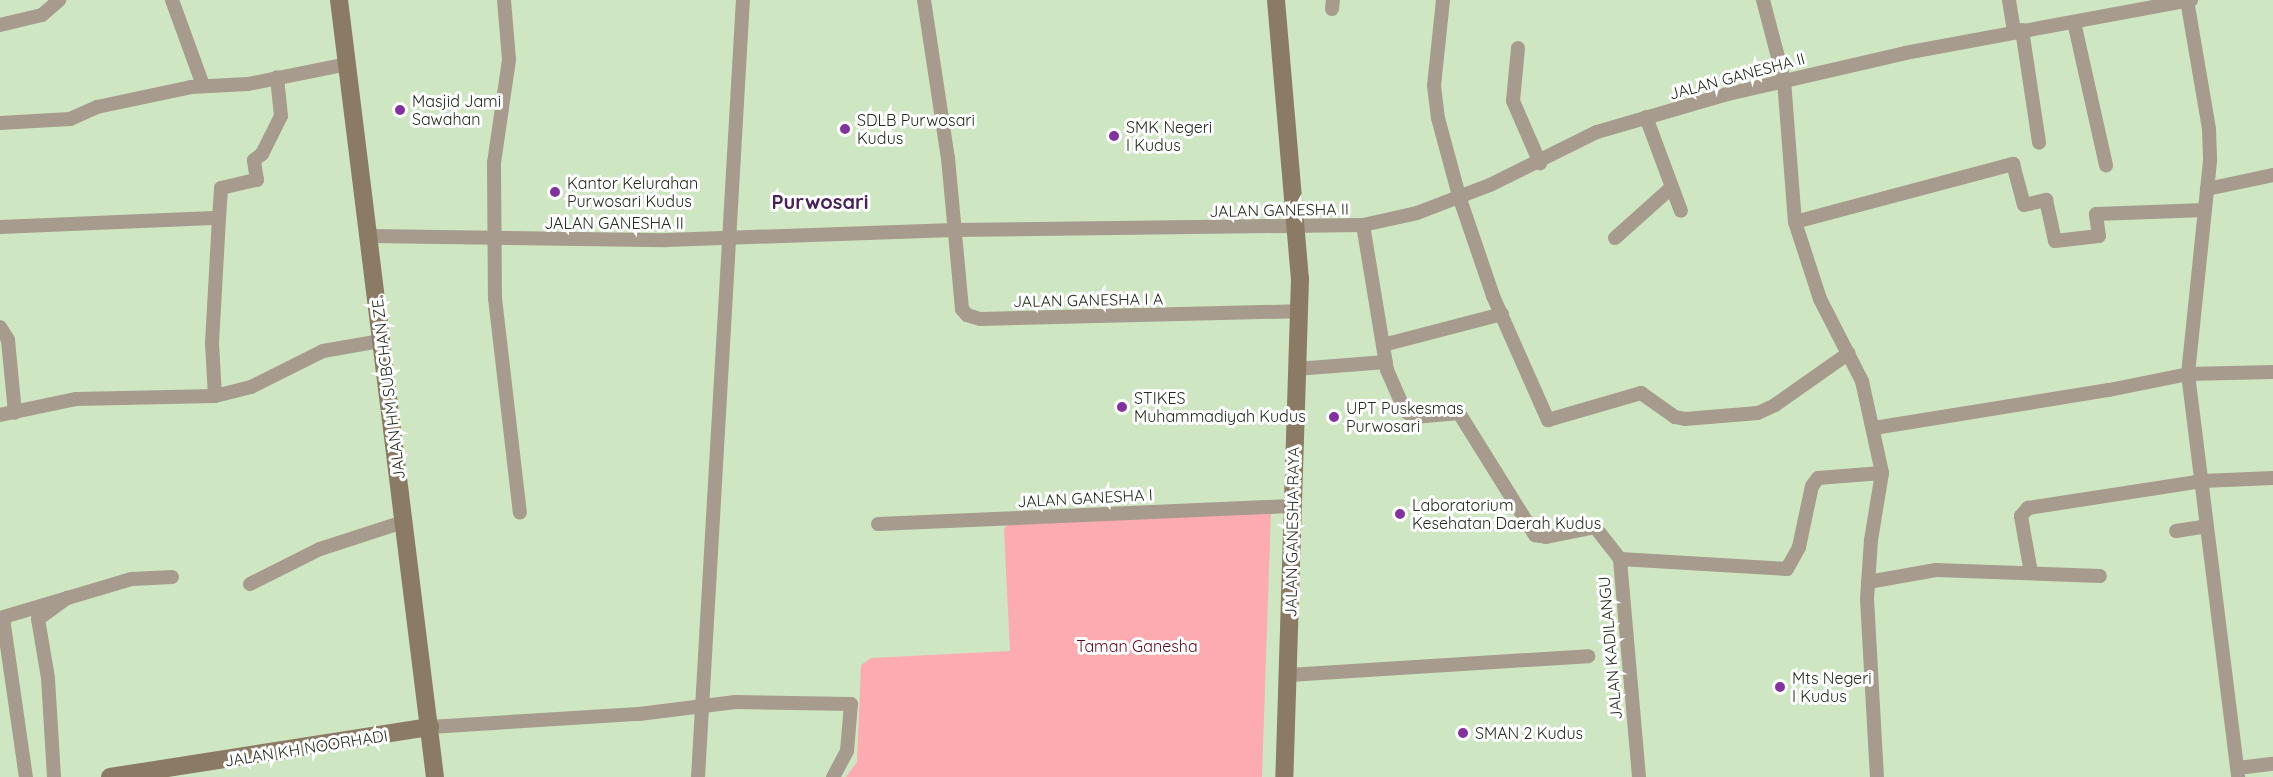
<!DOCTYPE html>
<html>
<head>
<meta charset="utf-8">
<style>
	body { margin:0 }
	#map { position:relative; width:2273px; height:777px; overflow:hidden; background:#cee7c2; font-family:Quicksand,sans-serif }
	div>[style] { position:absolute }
	.green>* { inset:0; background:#fcabb0 }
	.street>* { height:14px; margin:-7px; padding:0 7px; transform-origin:7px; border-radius:7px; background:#a69b8c }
	.secondary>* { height:18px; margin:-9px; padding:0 9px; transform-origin:9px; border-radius:9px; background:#8b7a64 }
	.dots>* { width:16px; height:16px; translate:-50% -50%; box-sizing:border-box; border:3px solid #fff; border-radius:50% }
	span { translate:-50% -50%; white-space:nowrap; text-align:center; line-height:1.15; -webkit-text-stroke:6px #fff; paint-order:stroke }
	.street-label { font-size:16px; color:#232c1e }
	.poi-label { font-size:16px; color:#232c1e }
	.left { translate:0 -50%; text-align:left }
	.park-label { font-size:16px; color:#61081d }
	.quarter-label { font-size:20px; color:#482157; font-weight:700 }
</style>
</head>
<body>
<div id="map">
	<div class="green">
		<div style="clip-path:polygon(1271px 511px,1262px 777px,846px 777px,857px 762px,861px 665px,871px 658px,1010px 651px,1004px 529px,1008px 524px)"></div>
	</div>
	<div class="street">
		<div style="left:172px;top:0;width:90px;rotate:70deg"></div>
		<div style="left:504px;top:0;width:60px;rotate:85.2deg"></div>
		<div style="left:509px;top:60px;width:104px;rotate:98.3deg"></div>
		<div style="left:494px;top:163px;width:135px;rotate:89.6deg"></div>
		<div style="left:495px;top:298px;width:216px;rotate:83.4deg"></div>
		<div style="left:924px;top:0;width:160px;rotate:81.4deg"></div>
		<div style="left:948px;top:158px;width:152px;rotate:84.7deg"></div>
		<div style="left:962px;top:309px;width:8px;rotate:50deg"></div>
		<div style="left:967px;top:315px;width:14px;rotate:17deg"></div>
		<div style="left:980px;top:319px;width:318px;rotate:-1.4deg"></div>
		<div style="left:1443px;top:0;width:86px;rotate:96deg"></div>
		<div style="left:1434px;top:86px;width:32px;rotate:83deg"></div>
		<div style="left:1438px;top:118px;width:81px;rotate:74.9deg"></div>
		<div style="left:1459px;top:196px;width:106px;rotate:71.2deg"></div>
		<div style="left:1493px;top:296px;width:136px;rotate:66.1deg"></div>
		<div style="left:1548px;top:420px;width:97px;rotate:-16.2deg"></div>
		<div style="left:1641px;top:393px;width:42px;rotate:35.2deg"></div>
		<div style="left:1675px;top:417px;width:10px;rotate:11deg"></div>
		<div style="left:1685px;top:419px;width:73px;rotate:-4.7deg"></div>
		<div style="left:1758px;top:413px;width:19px;rotate:-25deg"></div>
		<div style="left:1775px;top:405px;width:90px;rotate:-35.1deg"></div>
		<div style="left:1763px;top:0;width:83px;rotate:75.3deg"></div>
		<div style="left:1784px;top:80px;width:142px;rotate:85.6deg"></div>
		<div style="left:1795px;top:222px;width:81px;rotate:72deg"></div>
		<div style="left:1820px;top:299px;width:92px;rotate:62.9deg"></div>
		<div style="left:1862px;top:381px;width:94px;rotate:77.7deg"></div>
		<div style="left:1882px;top:473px;width:68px;rotate:99.3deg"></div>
		<div style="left:1871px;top:540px;width:59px;rotate:93.9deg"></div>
		<div style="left:1867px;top:599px;width:178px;rotate:86.8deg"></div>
		<div style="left:2009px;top:0;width:31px;rotate:81deg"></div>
		<div style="left:2187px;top:0;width:131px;rotate:80.3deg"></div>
		<div style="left:2209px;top:129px;width:32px;rotate:88deg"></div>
		<div style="left:2210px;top:161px;width:214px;rotate:95.9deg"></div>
		<div style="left:2188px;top:374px;width:406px;rotate:82.9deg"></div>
		<div style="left:1332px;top:9px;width:9px;rotate:-84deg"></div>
		<div style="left:2074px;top:22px;width:147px;rotate:77.4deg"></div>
		<div style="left:0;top:25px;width:43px;rotate:-13.4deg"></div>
		<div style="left:42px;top:15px;width:23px;rotate:-41deg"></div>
		<div style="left:2022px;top:30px;width:114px;rotate:81.4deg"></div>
		<div style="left:1518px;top:48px;width:53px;rotate:95.4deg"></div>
		<div style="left:1513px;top:101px;width:68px;rotate:66.5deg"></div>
		<div style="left:1646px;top:117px;width:100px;rotate:69.6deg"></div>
		<div style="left:0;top:123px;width:70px;rotate:-3.3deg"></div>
		<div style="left:70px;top:119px;width:30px;rotate:-24deg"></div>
		<div style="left:97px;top:107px;width:96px;rotate:-12deg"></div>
		<div style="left:191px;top:87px;width:57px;rotate:-3deg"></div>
		<div style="left:248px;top:84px;width:101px;rotate:-11.4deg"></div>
		<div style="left:2207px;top:189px;width:67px;rotate:-12deg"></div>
		<div style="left:219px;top:218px;width:30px;rotate:-86deg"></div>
		<div style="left:221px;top:188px;width:37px;rotate:-13deg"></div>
		<div style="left:257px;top:180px;width:20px;rotate:-99deg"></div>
		<div style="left:254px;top:160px;width:10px;rotate:-37deg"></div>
		<div style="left:262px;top:154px;width:42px;rotate:-63.4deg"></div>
		<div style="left:281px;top:116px;width:39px;rotate:-96deg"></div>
		<div style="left:1795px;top:222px;width:226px;rotate:-14.9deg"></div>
		<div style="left:2013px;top:164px;width:42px;rotate:75deg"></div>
		<div style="left:2024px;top:205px;width:23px;rotate:-13deg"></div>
		<div style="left:2046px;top:200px;width:42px;rotate:77.6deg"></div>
		<div style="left:2055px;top:241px;width:44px;rotate:-6.5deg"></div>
		<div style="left:2099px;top:236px;width:22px;rotate:-98deg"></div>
		<div style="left:2096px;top:214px;width:109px;rotate:-2.1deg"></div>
		<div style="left:1363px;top:225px;width:147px;rotate:80.6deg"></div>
		<div style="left:1387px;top:370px;width:45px;rotate:66.3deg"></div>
		<div style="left:1405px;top:411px;width:11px;rotate:34deg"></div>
		<div style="left:1414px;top:417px;width:45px;rotate:-5.1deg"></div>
		<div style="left:1459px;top:413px;width:144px;rotate:58.1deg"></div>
		<div style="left:1535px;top:535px;width:11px;rotate:10deg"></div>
		<div style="left:1546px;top:537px;width:50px;rotate:-11.5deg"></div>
		<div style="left:1595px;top:527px;width:41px;rotate:52deg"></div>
		<div style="left:0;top:227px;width:219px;rotate:-2.4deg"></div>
		<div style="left:219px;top:218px;width:125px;rotate:93.2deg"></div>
		<div style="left:212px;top:343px;width:53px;rotate:86.8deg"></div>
		<div style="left:370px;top:236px;width:296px;rotate:0.8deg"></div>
		<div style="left:666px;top:240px;width:288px;rotate:-2deg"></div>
		<div style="left:954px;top:230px;width:409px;rotate:-0.7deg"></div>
		<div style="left:1363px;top:225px;width:55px;rotate:-12.5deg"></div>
		<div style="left:1417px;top:213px;width:78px;rotate:-21deg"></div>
		<div style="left:1490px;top:185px;width:119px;rotate:-26.4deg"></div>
		<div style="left:1597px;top:132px;width:136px;rotate:-16.2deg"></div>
		<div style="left:1728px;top:94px;width:182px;rotate:-13deg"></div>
		<div style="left:1905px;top:53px;width:291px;rotate:-10.5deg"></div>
		<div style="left:1615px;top:238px;width:75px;rotate:-41.8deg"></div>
		<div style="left:0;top:327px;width:15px;rotate:58deg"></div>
		<div style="left:8px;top:340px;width:73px;rotate:84.5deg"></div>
		<div style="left:1383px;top:345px;width:123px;rotate:-14.6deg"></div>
		<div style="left:1296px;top:369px;width:90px;rotate:-4.4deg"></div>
		<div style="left:0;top:415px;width:78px;rotate:-11.9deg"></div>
		<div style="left:76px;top:399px;width:139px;rotate:-1.2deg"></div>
		<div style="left:215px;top:396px;width:37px;rotate:-14deg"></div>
		<div style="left:251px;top:387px;width:80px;rotate:-26.6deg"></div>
		<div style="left:323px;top:351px;width:59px;rotate:-9.8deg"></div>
		<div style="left:1874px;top:428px;width:238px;rotate:-9.2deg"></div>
		<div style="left:2109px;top:390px;width:81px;rotate:-11.4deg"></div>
		<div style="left:2188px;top:374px;width:85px;rotate:-1.3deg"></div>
		<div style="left:878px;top:524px;width:416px;rotate:-2.5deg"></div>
		<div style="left:2176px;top:531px;width:30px;rotate:-9deg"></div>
		<div style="left:2031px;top:573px;width:58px;rotate:-100deg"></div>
		<div style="left:2021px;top:516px;width:11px;rotate:-49deg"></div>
		<div style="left:2028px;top:508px;width:176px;rotate:-8.8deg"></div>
		<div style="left:2202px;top:481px;width:71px;rotate:-2.4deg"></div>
		<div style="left:1868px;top:582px;width:69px;rotate:-10deg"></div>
		<div style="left:1936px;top:570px;width:164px;rotate:2.1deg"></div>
		<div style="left:250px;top:584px;width:78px;rotate:-26.6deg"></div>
		<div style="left:320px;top:549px;width:87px;rotate:-18deg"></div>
		<div style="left:0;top:618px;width:138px;rotate:-16.5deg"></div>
		<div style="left:132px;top:579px;width:40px;rotate:-2.9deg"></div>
		<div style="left:3px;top:618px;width:161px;rotate:81.8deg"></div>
		<div style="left:1289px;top:675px;width:300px;rotate:-3.6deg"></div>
		<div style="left:430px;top:727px;width:209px;rotate:-3.6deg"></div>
		<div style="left:639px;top:714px;width:97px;rotate:-7.1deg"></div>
		<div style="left:735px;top:702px;width:116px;rotate:1deg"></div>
		<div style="left:851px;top:704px;width:47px;rotate:94.9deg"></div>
		<div style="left:847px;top:751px;width:30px;rotate:118deg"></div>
		<div style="left:2238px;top:768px;width:35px;rotate:-7deg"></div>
		<div style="left:54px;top:777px;width:99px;rotate:-93.5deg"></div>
		<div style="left:48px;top:678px;width:60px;rotate:-99.6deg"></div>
		<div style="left:38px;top:619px;width:36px;rotate:-36deg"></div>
		<div style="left:698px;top:777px;width:778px;rotate:-86.69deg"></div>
		<div style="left:1639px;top:777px;width:219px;rotate:-95deg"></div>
		<div style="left:1620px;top:559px;width:167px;rotate:3.4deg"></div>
		<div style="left:1787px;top:569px;width:25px;rotate:-61deg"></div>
		<div style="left:1799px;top:547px;width:62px;rotate:-78deg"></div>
		<div style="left:1812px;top:486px;width:10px;rotate:-53deg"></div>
		<div style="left:1818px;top:478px;width:64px;rotate:-4.5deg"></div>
	</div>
	<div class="secondary">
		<div style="left:339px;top:0;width:783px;rotate:82.96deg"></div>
		<div style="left:1276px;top:0;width:280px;rotate:85.1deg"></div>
		<div style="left:1300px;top:279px;width:498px;rotate:91.8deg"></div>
		<div style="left:110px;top:777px;width:324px;rotate:-8.9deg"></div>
	</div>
	<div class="dots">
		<div style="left:400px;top:110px;background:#8331a1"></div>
		<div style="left:845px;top:129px;background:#8331a1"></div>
		<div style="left:1114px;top:136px;background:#8331a1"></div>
		<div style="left:555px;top:192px;background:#8331a1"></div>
		<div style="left:1122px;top:407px;background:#8331a1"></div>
		<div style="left:1334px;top:417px;background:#8331a1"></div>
		<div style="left:1400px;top:514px;background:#8331a1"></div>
		<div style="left:1780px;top:687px;background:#8331a1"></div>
		<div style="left:1463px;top:733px;background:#8331a1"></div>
	</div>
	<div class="street-label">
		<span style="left:1737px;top:76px;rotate:-15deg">JALAN GANESHA II</span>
		<span style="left:1279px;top:210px;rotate:-1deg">JALAN GANESHA II</span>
		<span style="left:614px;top:223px">JALAN GANESHA II</span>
		<span style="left:1088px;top:300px;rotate:-1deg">JALAN GANESHA I A</span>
		<span style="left:388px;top:388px;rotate:-97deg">JALAN HM SUBCHAN ZE.</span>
		<span style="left:1085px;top:498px;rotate:-3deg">JALAN GANESHA I</span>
		<span style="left:1292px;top:532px;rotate:-89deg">JALAN GANESHA RAYA</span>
		<span style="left:1610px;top:648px;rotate:-95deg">JALAN KADILANGU</span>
		<span style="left:306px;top:748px;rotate:-9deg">JALAN KH NOORHADI</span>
	</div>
	<div class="poi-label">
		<span class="left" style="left:412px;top:110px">Masjid Jami<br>Sawahan</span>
		<span class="left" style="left:857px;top:129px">SDLB Purwosari<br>Kudus</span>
		<span class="left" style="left:1126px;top:136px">SMK Negeri<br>I Kudus</span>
		<span class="left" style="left:567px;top:192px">Kantor Kelurahan<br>Purwosari Kudus</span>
		<span class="left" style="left:1134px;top:407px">STIKES<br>Muhammadiyah Kudus</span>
		<span class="left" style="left:1346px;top:417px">UPT Puskesmas<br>Purwosari</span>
		<span class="left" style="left:1412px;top:514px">Laboratorium<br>Kesehatan Daerah Kudus</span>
		<span class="left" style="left:1792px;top:687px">Mts Negeri<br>I Kudus</span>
		<span class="left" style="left:1475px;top:733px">SMAN 2 Kudus</span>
	</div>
	<div class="park-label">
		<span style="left:1137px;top:646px">Taman Ganesha</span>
	</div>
	<div class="quarter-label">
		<span style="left:820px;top:201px">Purwosari</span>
	</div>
</div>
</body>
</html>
